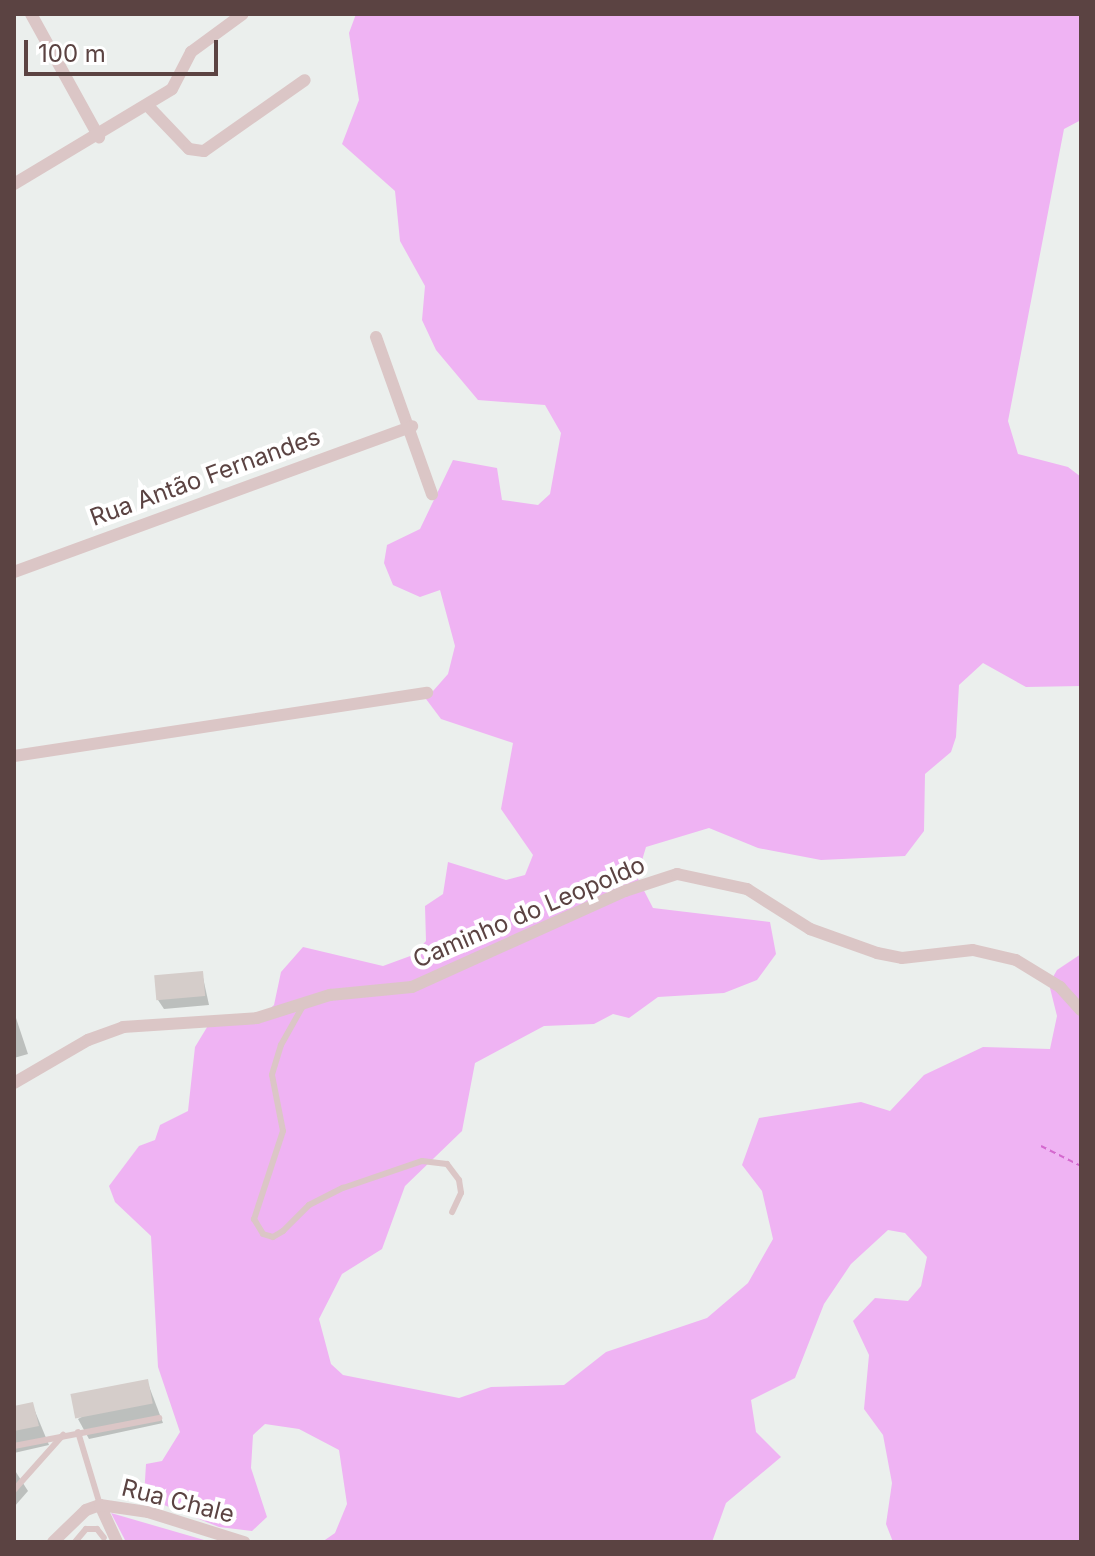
<!DOCTYPE html>
<html>
<head>
<meta charset="utf-8">
<style>
	body { margin:0 }
	#map { position:relative; width:1095px; height:1556px; overflow:hidden; background:#ebefed; font-family:Inter,sans-serif }
	div>[style] { position:absolute }
	.green>* { inset:0; background:#efb3f3 }
	.shadow>* { inset:0; background:#0003 }
	.building>* { inset:0; background:#d5cdca; transform-origin:0 0 }
	.path>* { height:2px; margin-top:-1px; transform-origin:0; background:repeating-linear-gradient(90deg,#d468ce 0 6px,transparent 0 10px) }
	.lane>* { height:6px; margin:-3px; padding:0 3px; transform-origin:3px; border-radius:3px; background:#dbc6c6 }
	.street>* { height:12px; margin:-6px; padding:0 6px; transform-origin:6px; border-radius:6px; background:#dbc6c6 }
	span { translate:-50% -50%; white-space:nowrap; text-align:center; line-height:1.15; -webkit-text-stroke:8px #fff; paint-order:stroke }
	.street-label { font-size:24px; color:#5b4342 }
	.frame { position:absolute; inset:0; border:16px solid #5b4342; pointer-events:none }
	.scale { position:absolute; left:24px; top:40px; width:194px; height:36px; box-sizing:border-box; border:4px solid #5b4342; border-top:0; padding-left:10px; font-size:24px; line-height:28px; white-space:nowrap; color:#5b4342; -webkit-text-stroke:6px #fff; paint-order:stroke }
</style>
</head>
<body>
<div id="map">
	<div class="green">
		<div style="clip-path:polygon(356px 14px,1081px 14px,1081px 120px,1064px 129px,1008px 421px,1018px 454px,1068px 467px,1081px 477px,1081px 686px,1026px 687px,983px 663px,959px 685px,956px 737px,951px 752px,925px 774px,924px 831px,905px 856px,821px 860px,758px 848px,709px 828px,646px 847px,637px 877px,653px 908px,770px 922px,776px 954px,757px 980px,724px 993px,658px 997px,629px 1018px,613px 1014px,594px 1024px,544px 1026px,475px 1063px,462px 1131px,405px 1186px,382px 1249px,342px 1274px,319px 1319px,331px 1364px,343px 1375px,459px 1398px,491px 1387px,564px 1385px,606px 1352px,707px 1318px,748px 1283px,773px 1239px,762px 1191px,742px 1165px,759px 1118px,861px 1102px,890px 1111px,924px 1075px,983px 1047px,1050px 1049px,1057px 1016px,1049px 984px,1057px 970px,1081px 954px,1081px 1542px,893px 1542px,886px 1524px,892px 1483px,883px 1435px,864px 1409px,869px 1355px,853px 1321px,875px 1298px,908px 1301px,921px 1286px,927px 1257px,905px 1233px,888px 1230px,851px 1264px,824px 1304px,795px 1378px,751px 1400px,756px 1432px,781px 1457px,726px 1503px,712px 1542px,322px 1542px,335px 1533px,347px 1504px,339px 1450px,299px 1429px,265px 1424px,253px 1435px,251px 1468px,267px 1517px,252px 1531px,219px 1527px,144px 1497px,146px 1464px,162px 1461px,180px 1432px,158px 1367px,151px 1236px,115px 1202px,109px 1186px,139px 1146px,155px 1140px,160px 1125px,188px 1111px,195px 1047px,212px 1019px,262px 1016px,274px 1005px,281px 972px,303px 947px,383px 966px,413px 955px,426px 941px,425px 906px,443px 894px,448px 862px,506px 880px,525px 875px,533px 855px,501px 809px,513px 743px,441px 719px,426px 699px,448px 674px,455px 646px,440px 590px,420px 597px,393px 585px,384px 563px,387px 545px,420px 529px,453px 460px,497px 468px,502px 500px,538px 505px,550px 494px,561px 433px,545px 405px,478px 400px,436px 350px,422px 320px,425px 286px,400px 241px,395px 191px,342px 144px,359px 100px,349px 33px)"></div>
		<div style="clip-path:polygon(111px 1513px,211px 1542px,126px 1542px)"></div>
	</div>
	<div class="shadow">
		<div style="clip-path:polygon(202px 973px,209px 1005px,164px 1009px,158px 1000px)"></div>
		<div style="clip-path:polygon(14px 1012px,28px 1054px,14px 1058px)"></div>
		<div style="clip-path:polygon(147px 1381px,163px 1423px,89px 1439px,78px 1419px)"></div>
		<div style="clip-path:polygon(32px 1404px,49px 1445px,14px 1453px,14px 1408px)"></div>
		<div style="clip-path:polygon(14px 1469px,28px 1491px,14px 1507px)"></div>
	</div>
	<div class="building">
		<div style="left:203px;top:971px;width:25px;height:49px;rotate:85deg"></div>
		<div style="left:148px;top:1379px;width:25px;height:79px;rotate:79deg"></div>
		<div style="clip-path:polygon(33px 1402px,39px 1426px,14px 1431px,14px 1406px)"></div>
	</div>
	<div class="path">
		<div style="left:1041px;top:1146px;width:45px;rotate:26.6deg"></div>
	</div>
	<div class="lane">
		<div style="left:304px;top:1004px;width:47px;rotate:119.3deg"></div>
		<div style="left:281px;top:1045px;width:31px;rotate:107deg"></div>
		<div style="left:272px;top:1075px;width:57px;rotate:78.9deg"></div>
		<div style="left:283px;top:1131px;width:93px;rotate:108.2deg"></div>
		<div style="left:254px;top:1219px;width:17px;rotate:59deg"></div>
		<div style="left:263px;top:1234px;width:10px;rotate:17deg"></div>
		<div style="left:273px;top:1237px;width:12px;rotate:-31deg"></div>
		<div style="left:283px;top:1231px;width:37px;rotate:-45deg"></div>
		<div style="left:309px;top:1205px;width:38px;rotate:-27deg"></div>
		<div style="left:343px;top:1188px;width:83px;rotate:-18.9deg"></div>
		<div style="left:422px;top:1161px;width:25px;rotate:7deg"></div>
		<div style="left:447px;top:1164px;width:20px;rotate:53deg"></div>
		<div style="left:459px;top:1180px;width:13px;rotate:81deg"></div>
		<div style="left:461px;top:1193px;width:21px;rotate:115deg"></div>
		<div style="left:78px;top:1432px;width:76px;rotate:73.2deg"></div>
		<div style="left:14px;top:1446px;width:148px;rotate:-10.9deg"></div>
		<div style="left:14px;top:1490px;width:74px;rotate:-48.3deg"></div>
		<div style="left:75px;top:1542px;width:17px;rotate:-50deg"></div>
		<div style="left:86px;top:1529px;width:11px"></div>
		<div style="left:97px;top:1529px;width:11px;rotate:52deg"></div>
	</div>
	<div class="street">
		<div style="left:31px;top:14px;width:141px;rotate:61.1deg"></div>
		<div style="left:147px;top:105px;width:61px;rotate:46.3deg"></div>
		<div style="left:189px;top:149px;width:15px;rotate:8deg"></div>
		<div style="left:204px;top:151px;width:123px;rotate:-35.1deg"></div>
		<div style="left:14px;top:184px;width:184px;rotate:-31deg"></div>
		<div style="left:172px;top:89px;width:42px;rotate:-62.8deg"></div>
		<div style="left:191px;top:52px;width:64px;rotate:-36.2deg"></div>
		<div style="left:376px;top:337px;width:167px;rotate:70.4deg"></div>
		<div style="left:14px;top:572px;width:424px;rotate:-20.1deg"></div>
		<div style="left:14px;top:756px;width:418px;rotate:-8.7deg"></div>
		<div style="left:14px;top:1083px;width:86px;rotate:-30.2deg"></div>
		<div style="left:88px;top:1040px;width:37px;rotate:-20deg"></div>
		<div style="left:123px;top:1027px;width:134px;rotate:-3.8deg"></div>
		<div style="left:257px;top:1018px;width:77px;rotate:-17.5deg"></div>
		<div style="left:330px;top:995px;width:82px;rotate:-5.6deg"></div>
		<div style="left:412px;top:987px;width:234px;rotate:-24.3deg"></div>
		<div style="left:625px;top:891px;width:55px;rotate:-18.1deg"></div>
		<div style="left:677px;top:874px;width:72px;rotate:12.1deg"></div>
		<div style="left:747px;top:889px;width:75px;rotate:32.4deg"></div>
		<div style="left:810px;top:929px;width:71px;rotate:19.7deg"></div>
		<div style="left:877px;top:953px;width:25px;rotate:11deg"></div>
		<div style="left:902px;top:958px;width:71px;rotate:-6.4deg"></div>
		<div style="left:973px;top:950px;width:44px;rotate:13.1deg"></div>
		<div style="left:1016px;top:960px;width:52px;rotate:31.5deg"></div>
		<div style="left:1060px;top:987px;width:31px;rotate:48deg"></div>
		<div style="left:100px;top:1505px;width:41px;rotate:65.3deg"></div>
		<div style="left:53px;top:1542px;width:46px;rotate:-44.1deg"></div>
		<div style="left:86px;top:1510px;width:15px;rotate:-20deg"></div>
		<div style="left:100px;top:1505px;width:49px;rotate:8.3deg"></div>
		<div style="left:148px;top:1512px;width:101px;rotate:17.4deg"></div>
	</div>
	<div class="street-label">
		<span style="left:205px;top:477px;rotate:-20deg">Rua Antão Fernandes</span>
		<span style="left:529px;top:912px;rotate:-23deg">Caminho do Leopoldo</span>
		<span style="left:178px;top:1501px;rotate:14deg">Rua Chale</span>
	</div>
	<div class="frame"></div>
	<div class="scale">100 m</div>
</div>
</body>
</html>
